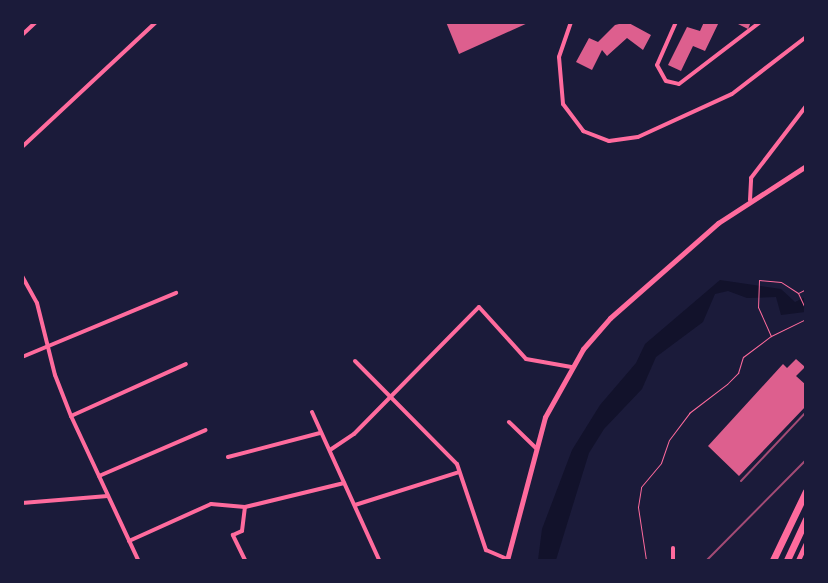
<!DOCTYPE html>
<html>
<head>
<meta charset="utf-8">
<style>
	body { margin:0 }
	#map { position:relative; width:828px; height:583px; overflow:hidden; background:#1b1b3a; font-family:Roboto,sans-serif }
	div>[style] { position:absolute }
	.water>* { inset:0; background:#12122b }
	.building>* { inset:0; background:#dd5f8e }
	.path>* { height:1px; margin:-0.5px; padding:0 0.5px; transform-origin:0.5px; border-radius:0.5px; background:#ff6b9d }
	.minor>* { height:4px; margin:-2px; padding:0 2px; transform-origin:2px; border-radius:2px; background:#ff6b9d }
	.secondary>* { height:5px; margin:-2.5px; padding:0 2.5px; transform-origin:2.5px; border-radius:2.5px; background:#ff6b9d }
	.motorway>* { height:7px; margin:-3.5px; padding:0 3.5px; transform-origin:3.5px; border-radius:3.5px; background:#ff6b9d }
	.rail>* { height:2px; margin:-1px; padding:0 1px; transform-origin:1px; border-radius:1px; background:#a44b75 }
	span { translate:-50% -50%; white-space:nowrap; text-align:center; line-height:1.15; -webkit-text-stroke:5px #1b1b3a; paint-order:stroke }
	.frame { position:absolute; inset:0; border:24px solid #1b1b3a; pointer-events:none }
</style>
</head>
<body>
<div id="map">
	<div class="water">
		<div style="clip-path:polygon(720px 280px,781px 289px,795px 302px,805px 297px,805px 312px,781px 315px,776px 297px,747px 298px,728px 291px,715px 294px,703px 322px,656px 357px,642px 389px,604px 429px,589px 453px,556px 560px,538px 560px,542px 529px,572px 450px,600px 405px,636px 363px,645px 344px)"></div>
	</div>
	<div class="building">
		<div style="clip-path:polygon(446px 22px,530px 22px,459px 54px)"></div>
		<div style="clip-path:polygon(627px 22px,651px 35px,643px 50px,627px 38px,607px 56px,602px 50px,592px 70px,576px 62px,589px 38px,598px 42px,615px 25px)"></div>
		<div style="clip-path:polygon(704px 22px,719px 22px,705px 51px,693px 46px,681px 71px,668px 65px,687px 27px,700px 31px)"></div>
		<div style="clip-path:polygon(734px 22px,751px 22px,748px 29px)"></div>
		<div style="clip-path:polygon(796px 359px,805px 367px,796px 376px,806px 385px,806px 406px,739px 476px,708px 446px,783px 364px,787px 368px)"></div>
	</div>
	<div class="path">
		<div style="left:806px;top:289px;width:9px;rotate:153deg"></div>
		<div style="left:798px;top:293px;width:20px;rotate:-147deg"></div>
		<div style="left:781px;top:282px;width:22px;rotate:-175deg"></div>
		<div style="left:759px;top:280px;width:27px;rotate:92deg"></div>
		<div style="left:758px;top:307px;width:32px;rotate:66deg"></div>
		<div style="left:771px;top:336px;width:39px;rotate:-26deg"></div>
		<div style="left:798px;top:293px;width:19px;rotate:65deg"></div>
		<div style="left:646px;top:560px;width:54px;rotate:-98.6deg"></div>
		<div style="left:638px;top:507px;width:20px;rotate:-81deg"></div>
		<div style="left:641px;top:487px;width:31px;rotate:-50deg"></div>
		<div style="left:661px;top:463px;width:24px;rotate:-71deg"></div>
		<div style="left:669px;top:440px;width:34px;rotate:-53deg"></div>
		<div style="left:689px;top:413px;width:48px;rotate:-37.3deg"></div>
		<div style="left:727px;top:384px;width:16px;rotate:-45deg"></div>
		<div style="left:738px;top:373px;width:17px;rotate:-73deg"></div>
		<div style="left:743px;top:357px;width:35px;rotate:-37deg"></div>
	</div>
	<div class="minor">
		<div style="left:571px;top:22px;width:37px;rotate:109deg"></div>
		<div style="left:559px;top:57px;width:47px;rotate:85.1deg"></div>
		<div style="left:563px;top:104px;width:34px;rotate:53deg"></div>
		<div style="left:583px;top:131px;width:28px;rotate:21deg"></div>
		<div style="left:609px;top:141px;width:29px;rotate:-8deg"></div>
		<div style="left:638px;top:137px;width:103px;rotate:-24.6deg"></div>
		<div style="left:732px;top:94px;width:93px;rotate:-37.6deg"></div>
		<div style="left:676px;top:22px;width:47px;rotate:113.8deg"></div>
		<div style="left:657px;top:65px;width:18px;rotate:61deg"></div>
		<div style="left:666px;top:81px;width:13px;rotate:13deg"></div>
		<div style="left:679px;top:84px;width:102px;rotate:-37.4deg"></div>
		<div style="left:22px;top:35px;width:19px;rotate:-43deg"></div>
		<div style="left:22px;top:147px;width:183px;rotate:-43deg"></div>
		<div style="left:750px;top:200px;width:22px;rotate:-87deg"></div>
		<div style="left:751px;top:178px;width:91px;rotate:-52.6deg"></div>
		<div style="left:22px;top:276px;width:31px;rotate:61deg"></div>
		<div style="left:37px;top:303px;width:74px;rotate:76deg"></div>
		<div style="left:55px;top:375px;width:44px;rotate:68.7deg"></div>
		<div style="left:71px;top:416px;width:159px;rotate:65deg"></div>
		<div style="left:22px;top:357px;width:167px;rotate:-22.6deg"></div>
		<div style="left:355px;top:361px;width:145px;rotate:45.3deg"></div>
		<div style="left:457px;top:464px;width:91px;rotate:71.4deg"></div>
		<div style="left:486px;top:550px;width:23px;rotate:23deg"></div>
		<div style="left:312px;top:412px;width:162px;rotate:65.6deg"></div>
		<div style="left:71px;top:416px;width:126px;rotate:-24.3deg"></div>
		<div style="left:509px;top:422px;width:37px;rotate:44deg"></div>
		<div style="left:330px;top:450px;width:29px;rotate:-34deg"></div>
		<div style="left:354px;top:434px;width:178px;rotate:-45.5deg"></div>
		<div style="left:479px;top:307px;width:70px;rotate:47.9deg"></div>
		<div style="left:526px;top:359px;width:46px;rotate:10.1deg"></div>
		<div style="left:228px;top:457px;width:95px;rotate:-14.6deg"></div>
		<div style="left:99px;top:476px;width:116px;rotate:-23.3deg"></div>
		<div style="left:22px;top:503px;width:86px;rotate:-4.7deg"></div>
		<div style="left:355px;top:505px;width:109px;rotate:-17.6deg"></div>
		<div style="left:129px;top:541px;width:90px;rotate:-24.3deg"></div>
		<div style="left:211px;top:504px;width:34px;rotate:5deg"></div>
		<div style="left:245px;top:507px;width:102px;rotate:-13.6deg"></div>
		<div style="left:673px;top:548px;width:12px;rotate:90deg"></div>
		<div style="left:245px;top:560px;width:28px;rotate:-116deg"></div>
		<div style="left:233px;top:535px;width:10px;rotate:-24deg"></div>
		<div style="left:242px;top:531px;width:24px;rotate:-83deg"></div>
	</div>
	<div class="secondary">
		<div style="left:507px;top:560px;width:148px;rotate:-75.1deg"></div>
		<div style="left:545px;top:417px;width:78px;rotate:-60.8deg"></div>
		<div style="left:583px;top:349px;width:41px;rotate:-48.9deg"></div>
		<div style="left:610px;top:318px;width:144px;rotate:-41.3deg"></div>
		<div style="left:718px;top:223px;width:105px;rotate:-32.9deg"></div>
		<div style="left:798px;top:560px;width:19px;rotate:-65deg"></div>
	</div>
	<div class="motorway">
		<div style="left:773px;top:560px;width:76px;rotate:-64.4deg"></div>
		<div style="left:787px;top:560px;width:45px;rotate:-65.1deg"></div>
	</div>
	<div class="rail">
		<div style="left:741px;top:481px;width:95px;rotate:-46.7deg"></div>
		<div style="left:707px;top:560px;width:141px;rotate:-45.3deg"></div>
	</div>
	<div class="frame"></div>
</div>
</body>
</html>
